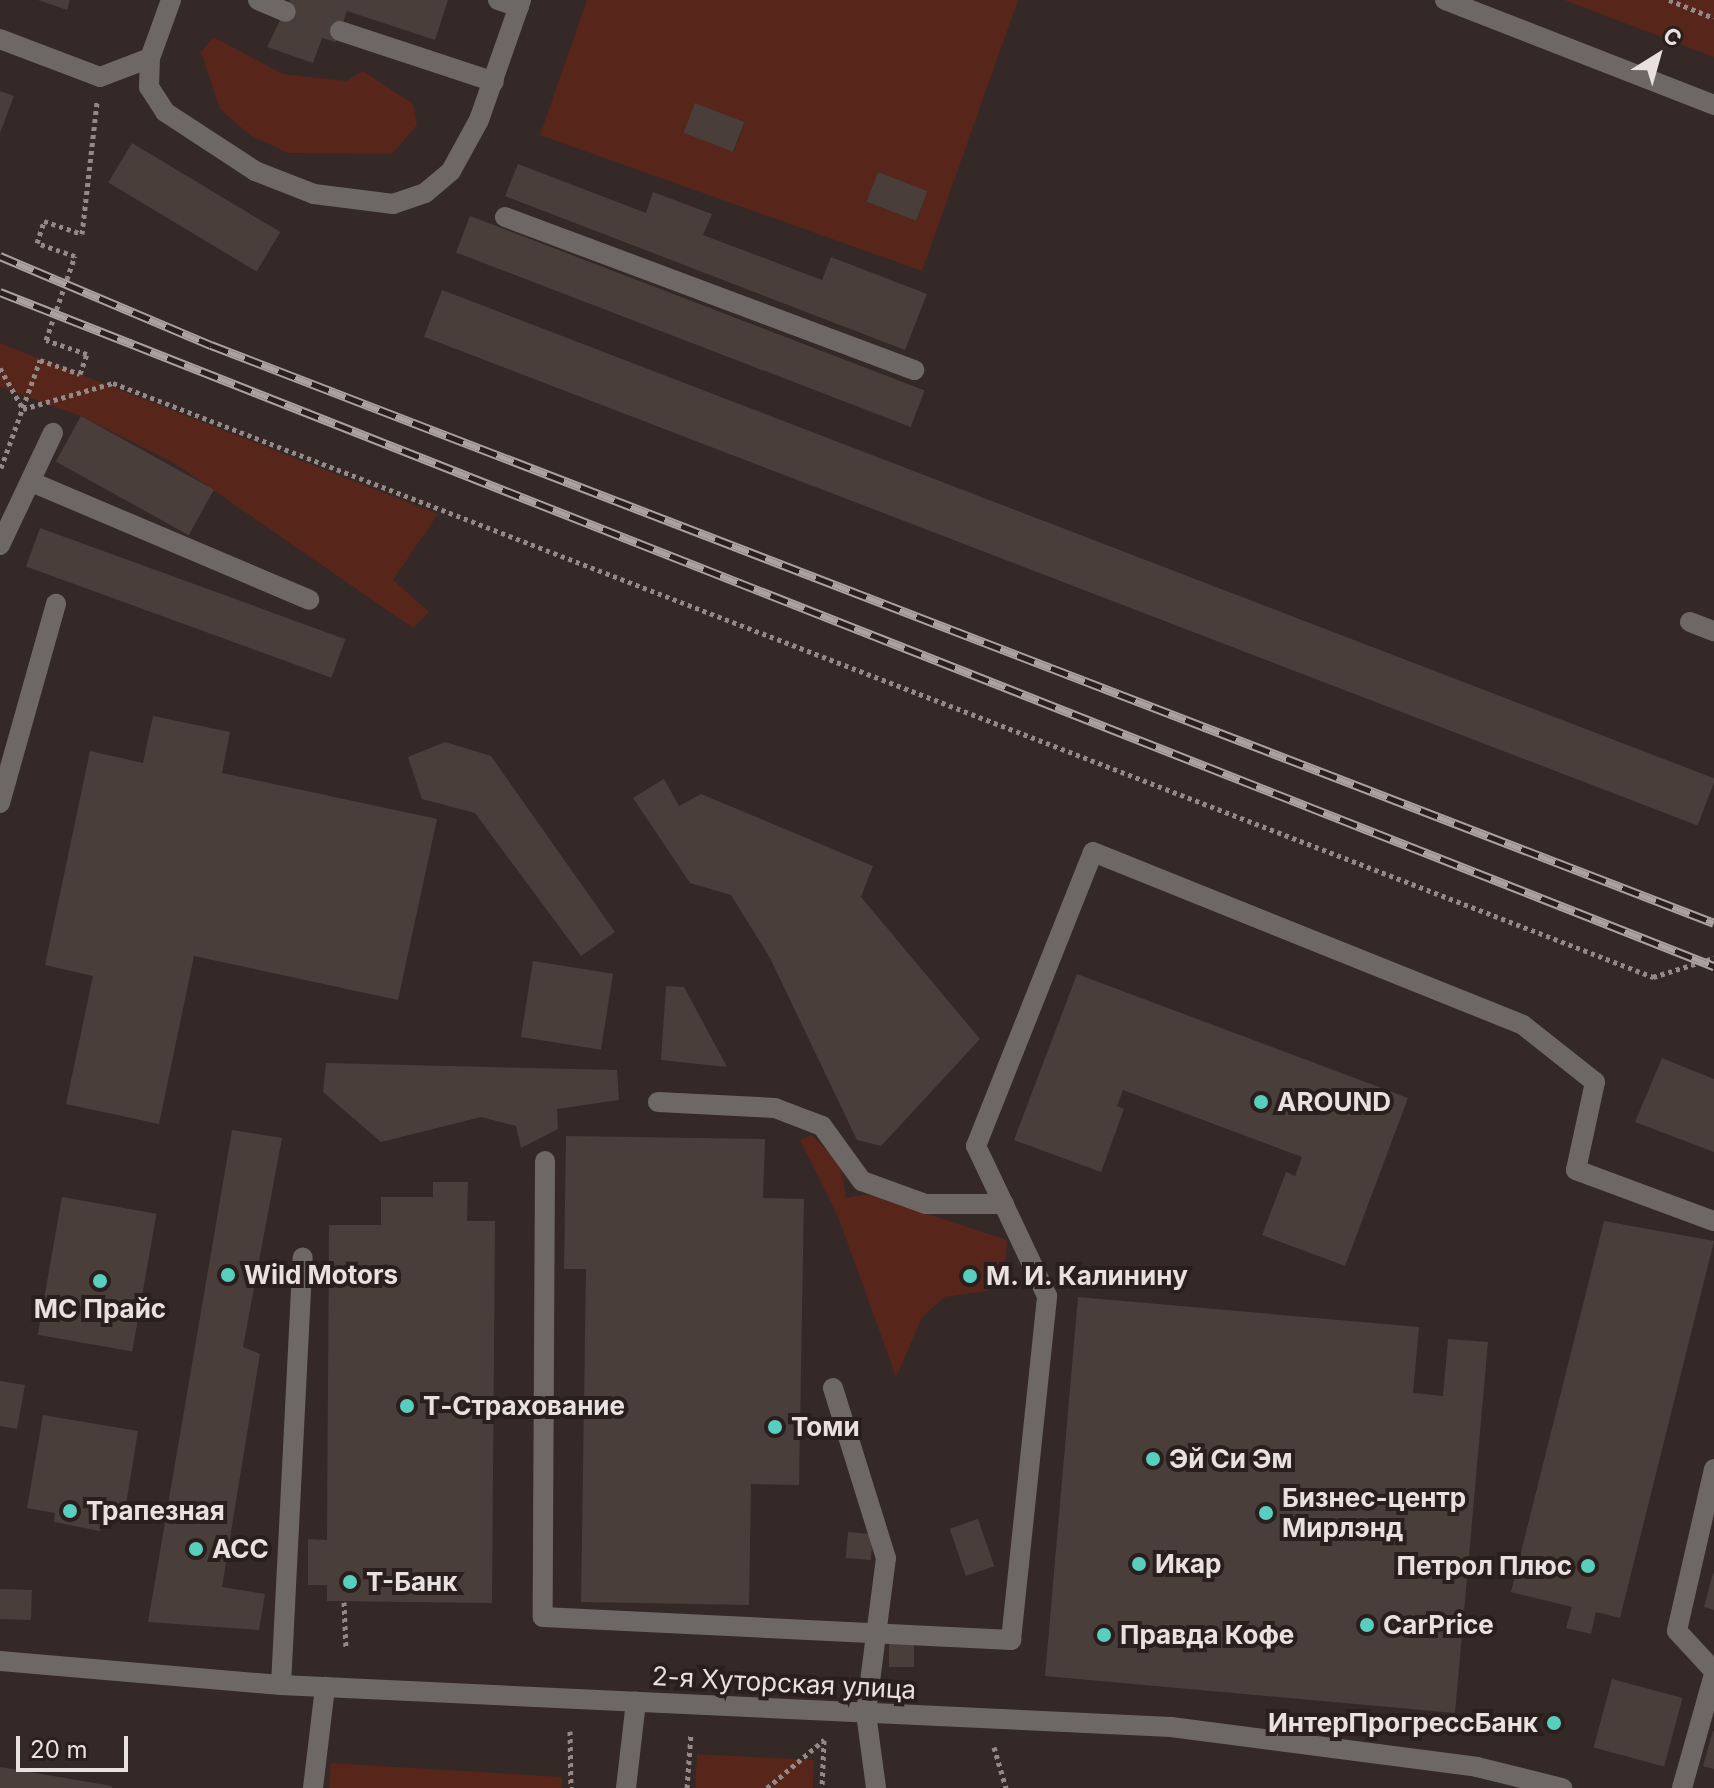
<!DOCTYPE html>
<html>
<head>
<meta charset="utf-8">
<style>
	body { margin:0 }
	#map { position:relative; width:1714px; height:1788px; overflow:hidden; background:#342926; font-family:Inter,sans-serif }
	div>[style] { position:absolute }
	.green>* { inset:0; background:#572519 }
	.building>* { inset:0; background:#4a3e3b; transform-origin:0 0 }
	.path>* { height:5px; margin-top:-2.5px; transform-origin:0; background:repeating-linear-gradient(90deg,#938987 0 4px,transparent 0 8px) }
	.service>* { height:20px; margin:-10px; padding:0 10px; transform-origin:10px; border-radius:10px; background:#6d6866 }
	.minor>* { height:20px; margin:-10px; padding:0 10px; transform-origin:10px; border-radius:10px; background:#6d6866 }
	.tertiary>* { height:20px; margin:-10px; padding:0 10px; transform-origin:10px; border-radius:10px; background:#6d6866 }
	.rail>* { height:9px; margin-top:-4.5px; transform-origin:0; background:repeating-linear-gradient(90deg,#2a1f1d 0 18px,#aba2a0 0 36px); box-sizing:border-box; border-block:2px solid #aba2a0 }
	.dots>* { width:22px; height:22px; translate:-50% -50%; box-sizing:border-box; border:4px solid #2a1f1d; border-radius:50% }
	span { translate:-50% -50%; white-space:nowrap; text-align:center; line-height:1.15; -webkit-text-stroke:8px #2a1f1d; paint-order:stroke }
	.poi-label { font-size:26px; color:#e9e1df; font-weight:700 }
	.left { translate:0 -50%; text-align:left }
	.right { translate:-100% -50%; text-align:right }
	.street-label { font-size:26px; color:#e9e1df }
	.north { position:absolute; left:1618px; top:16px; width:80px; height:80px; -webkit-text-stroke:6px #2a1f1d; paint-order:stroke; rotate:37deg; font-size:22px; font-weight:700; line-height:32px; text-align:center; color:#e9e1df }
	.north::after { content:''; display:block; margin:auto; width:28px; height:36px; background:#e9e1df; clip-path:polygon(50% 0,100% 100%,50% 72%,0 100%) }
	.scale { position:absolute; left:16px; top:1736px; width:112px; height:36px; box-sizing:border-box; border:4px solid #e9e1df; border-top:0; padding-left:10px; font-size:24px; line-height:28px; white-space:nowrap; color:#e9e1df; -webkit-text-stroke:6px #2a1f1d; paint-order:stroke }
</style>
</head>
<body>
<div id="map">
	<div class="green">
		<div style="clip-path:polygon(evenodd,587px 0,1018px 0,922px 271px,540px 135px,587px 0,695px 103px,745px 122px,734px 151px,695px 103px,587px 0,878px 172px,927px 191px,916px 221px,867px 202px,878px 172px)"></div>
		<div style="clip-path:polygon(1564px 0,1714px 0,1714px 57px)"></div>
		<div style="clip-path:polygon(213px 37px,283px 74px,346px 81px,363px 71px,413px 104px,417px 125px,392px 154px,288px 153px,250px 135px,220px 109px,201px 52px)"></div>
		<div style="clip-path:polygon(0 343px,438px 514px,393px 580px,429px 612px,413px 628px,174px 463px,81px 416px,0 387px)"></div>
		<div style="clip-path:polygon(812px 1135px,841px 1165px,846px 1198px,867px 1194px,1007px 1240px,1005px 1267px,987px 1291px,944px 1297px,922px 1318px,896px 1377px,839px 1219px,800px 1140px)"></div>
		<div style="clip-path:polygon(697px 1754px,814px 1760px,813px 1788px,695px 1788px)"></div>
		<div style="clip-path:polygon(331px 1763px,562px 1777px,562px 1788px,329px 1788px)"></div>
	</div>
	<div class="building">
		<div style="clip-path:polygon(38px 0,70px 0,67px 10px)"></div>
		<div style="clip-path:polygon(290px 0,448px 0,435px 40px,347px 11px,336px 42px,322px 38px,313px 63px,267px 47px)"></div>
		<div style="clip-path:polygon(0 91px,14px 96px,0 133px)"></div>
		<div style="left:695px;top:103px;width:53px;height:32px;rotate:21deg"></div>
		<div style="left:132px;top:143px;width:173px;height:46px;rotate:31deg"></div>
		<div style="clip-path:polygon(518px 164px,646px 213px,653px 192px,712px 214px,703px 235px,822px 280px,831px 257px,927px 294px,905px 350px,505px 196px)"></div>
		<div style="left:878px;top:172px;width:53px;height:32px;rotate:21deg"></div>
		<div style="left:470px;top:216px;width:487px;height:39px;rotate:21deg"></div>
		<div style="left:442px;top:290px;width:1364px;height:50px;rotate:21deg"></div>
		<div style="left:81px;top:416px;width:152px;height:52px;rotate:29deg"></div>
		<div style="left:40px;top:528px;width:325px;height:41px;rotate:20deg"></div>
		<div style="clip-path:polygon(153px 716px,230px 732px,222px 773px,437px 819px,398px 1000px,194px 956px,159px 1124px,66px 1104px,93px 976px,45px 965px,90px 751px,143px 763px)"></div>
		<div style="clip-path:polygon(445px 742px,491px 756px,615px 932px,581px 956px,475px 813px,422px 799px,408px 757px)"></div>
		<div style="clip-path:polygon(664px 779px,679px 806px,701px 794px,873px 866px,861px 897px,980px 1039px,881px 1146px,857px 1140px,770px 958px,731px 895px,690px 883px,633px 798px)"></div>
		<div style="left:533px;top:961px;width:81px;height:77px;rotate:9deg"></div>
		<div style="clip-path:polygon(1077px 974px,1408px 1098px,1345px 1266px,1262px 1235px,1286px 1172px,1295px 1176px,1302px 1157px,1123px 1090px,1117px 1106px,1124px 1109px,1101px 1172px,1014px 1140px)"></div>
		<div style="clip-path:polygon(666px 986px,684px 987px,727px 1067px,661px 1060px)"></div>
		<div style="clip-path:polygon(1662px 1058px,1714px 1079px,1714px 1152px,1635px 1122px)"></div>
		<div style="clip-path:polygon(326px 1063px,617px 1070px,619px 1100px,557px 1109px,558px 1129px,521px 1148px,516px 1126px,481px 1117px,381px 1142px,323px 1092px)"></div>
		<div style="clip-path:polygon(232px 1130px,282px 1138px,243px 1347px,260px 1354px,222px 1587px,265px 1594px,259px 1630px,148px 1622px)"></div>
		<div style="clip-path:polygon(566px 1136px,765px 1139px,763px 1198px,804px 1199px,799px 1485px,751px 1484px,749px 1605px,581px 1602px,586px 1269px,564px 1269px)"></div>
		<div style="clip-path:polygon(433px 1182px,468px 1182px,467px 1221px,495px 1221px,492px 1603px,327px 1601px,327px 1585px,308px 1585px,308px 1539px,327px 1540px,329px 1225px,381px 1225px,381px 1197px,433px 1197px)"></div>
		<div style="left:62px;top:1197px;width:96px;height:140px;rotate:10deg"></div>
		<div style="clip-path:polygon(1604px 1221px,1714px 1241px,1620px 1618px,1596px 1612px,1591px 1634px,1566px 1628px,1572px 1607px,1511px 1592px)"></div>
		<div style="clip-path:polygon(1078px 1297px,1419px 1327px,1413px 1393px,1443px 1396px,1448px 1339px,1488px 1342px,1455px 1713px,1045px 1676px)"></div>
		<div style="clip-path:polygon(0 1381px,25px 1385px,17px 1429px,0 1426px)"></div>
		<div style="clip-path:polygon(43px 1415px,138px 1431px,123px 1523px,102px 1520px,100px 1531px,54px 1522px,55px 1513px,27px 1508px)"></div>
		<div style="left:978px;top:1519px;width:50px;height:30px;rotate:71deg"></div>
		<div style="left:848px;top:1532px;width:25px;height:26px;rotate:5deg"></div>
		<div style="clip-path:polygon(1713px 1573px,1714px 1573px,1714px 1610px,1704px 1607px)"></div>
		<div style="left:0;top:1589px;width:32px;height:30px;rotate:2deg"></div>
		<div style="left:889px;top:1641px;width:25px;height:26px"></div>
		<div style="left:1612px;top:1679px;width:73px;height:71px;rotate:15deg"></div>
		<div style="clip-path:polygon(1713px 1731px,1714px 1731px,1714px 1769px,1703px 1766px)"></div>
		<div style="clip-path:polygon(0 1767px,112px 1786px,112px 1788px,0 1788px)"></div>
	</div>
	<div class="path">
		<div style="left:1669px;top:0;width:48px;rotate:21.8deg"></div>
		<div style="left:0;top:368px;width:47px;rotate:60.7deg"></div>
		<div style="left:23px;top:409px;width:94px;rotate:-16.1deg"></div>
		<div style="left:113px;top:383px;width:1651px;rotate:21.09deg"></div>
		<div style="left:1653px;top:977px;width:64px;rotate:-17.3deg"></div>
		<div style="left:1px;top:468px;width:115px;rotate:-70.1deg"></div>
		<div style="left:40px;top:360px;width:42px;rotate:19.3deg"></div>
		<div style="left:80px;top:374px;width:21px;rotate:-71deg"></div>
		<div style="left:87px;top:354px;width:43px;rotate:-161.1deg"></div>
		<div style="left:46px;top:340px;width:89px;rotate:-71deg"></div>
		<div style="left:75px;top:256px;width:40px;rotate:-161.1deg"></div>
		<div style="left:37px;top:243px;width:23px;rotate:-72deg"></div>
		<div style="left:44px;top:221px;width:40px;rotate:18.9deg"></div>
		<div style="left:82px;top:234px;width:133px;rotate:-83.5deg"></div>
		<div style="left:344px;top:1602px;width:47px;rotate:87.6deg"></div>
		<div style="left:570px;top:1731px;width:57px;rotate:89deg"></div>
		<div style="left:994px;top:1747px;width:43px;rotate:73.7deg"></div>
		<div style="left:687px;top:1788px;width:54px;rotate:-85.8deg"></div>
		<div style="left:767px;top:1788px;width:75px;rotate:-40.1deg"></div>
		<div style="left:824px;top:1740px;width:48px;rotate:92.4deg"></div>
	</div>
	<div class="service">
		<div style="left:258px;top:0;width:30px;rotate:23deg"></div>
		<div style="left:498px;top:0;width:22px;rotate:18deg"></div>
		<div style="left:340px;top:31px;width:162px;rotate:18.3deg"></div>
		<div style="left:0;top:39px;width:107px;rotate:20.8deg"></div>
		<div style="left:100px;top:77px;width:53px;rotate:-20.8deg"></div>
		<div style="left:505px;top:217px;width:437px;rotate:20.5deg"></div>
		<div style="left:34px;top:483px;width:299px;rotate:23deg"></div>
		<div style="left:0;top:545px;width:124px;rotate:-64.7deg"></div>
		<div style="left:1690px;top:622px;width:26px;rotate:21deg"></div>
		<div style="left:0;top:803px;width:207px;rotate:-74.3deg"></div>
		<div style="left:658px;top:1102px;width:117px;rotate:2.9deg"></div>
		<div style="left:775px;top:1108px;width:50px;rotate:21deg"></div>
		<div style="left:822px;top:1126px;width:68px;rotate:54deg"></div>
		<div style="left:862px;top:1181px;width:68px;rotate:19.8deg"></div>
		<div style="left:926px;top:1204px;width:78px"></div>
		<div style="left:545px;top:1161px;width:456px;rotate:90.3deg"></div>
		<div style="left:543px;top:1617px;width:469px;rotate:2.8deg"></div>
		<div style="left:1011px;top:1640px;width:346px;rotate:-84deg"></div>
		<div style="left:1047px;top:1296px;width:166px;rotate:-115.3deg"></div>
		<div style="left:976px;top:1146px;width:316px;rotate:-68.3deg"></div>
		<div style="left:1093px;top:852px;width:463px;rotate:21.9deg"></div>
		<div style="left:1523px;top:1025px;width:92px;rotate:38.4deg"></div>
		<div style="left:1595px;top:1082px;width:90px;rotate:102.2deg"></div>
		<div style="left:1576px;top:1170px;width:147px;rotate:20.3deg"></div>
		<div style="left:833px;top:1388px;width:178px;rotate:72.7deg"></div>
		<div style="left:886px;top:1558px;width:156px;rotate:97.4deg"></div>
		<div style="left:866px;top:1713px;width:76px;rotate:82.4deg"></div>
		<div style="left:1714px;top:1469px;width:166px;rotate:102.9deg"></div>
		<div style="left:1677px;top:1631px;width:54px;rotate:47.2deg"></div>
		<div style="left:281px;top:1685px;width:428px;rotate:-87.1deg"></div>
		<div style="left:313px;top:1788px;width:102px;rotate:-83.2deg"></div>
		<div style="left:626px;top:1788px;width:87px;rotate:-83.4deg"></div>
		<div style="left:1682px;top:1788px;width:118px;rotate:-74.3deg"></div>
	</div>
	<div class="minor">
		<div style="left:171px;top:0;width:62px;rotate:109.9deg"></div>
		<div style="left:150px;top:58px;width:29px;rotate:92deg"></div>
		<div style="left:149px;top:87px;width:30px;rotate:57deg"></div>
		<div style="left:165px;top:112px;width:108px;rotate:33.2deg"></div>
		<div style="left:255px;top:171px;width:63px;rotate:21.3deg"></div>
		<div style="left:314px;top:194px;width:80px;rotate:7.2deg"></div>
		<div style="left:393px;top:204px;width:34px;rotate:-19deg"></div>
		<div style="left:425px;top:193px;width:34px;rotate:-40deg"></div>
		<div style="left:451px;top:171px;width:58px;rotate:-61.2deg"></div>
		<div style="left:479px;top:120px;width:127px;rotate:-70.7deg"></div>
		<div style="left:1445px;top:0;width:289px;rotate:21.3deg"></div>
	</div>
	<div class="tertiary">
		<div style="left:0;top:1661px;width:282px;rotate:4.9deg"></div>
		<div style="left:281px;top:1685px;width:891px;rotate:2.7deg"></div>
		<div style="left:1171px;top:1727px;width:309px;rotate:7.4deg"></div>
		<div style="left:1477px;top:1767px;width:88px;rotate:13.9deg"></div>
	</div>
	<div class="rail">
		<div style="left:0;top:256px;width:229px;rotate:22.9deg"></div>
		<div style="left:211px;top:345px;width:1610px;rotate:21.03deg"></div>
		<div style="left:0;top:292px;width:1842px;rotate:21.47deg"></div>
	</div>
	<div class="dots">
		<div style="left:1261px;top:1102px;background:#58cebf"></div>
		<div style="left:228px;top:1275px;background:#58cebf"></div>
		<div style="left:970px;top:1276px;background:#58cebf"></div>
		<div style="left:100px;top:1281px;background:#58cebf"></div>
		<div style="left:407px;top:1406px;background:#58cebf"></div>
		<div style="left:775px;top:1427px;background:#58cebf"></div>
		<div style="left:1153px;top:1459px;background:#58cebf"></div>
		<div style="left:70px;top:1511px;background:#58cebf"></div>
		<div style="left:1266px;top:1513px;background:#58cebf"></div>
		<div style="left:196px;top:1549px;background:#58cebf"></div>
		<div style="left:1139px;top:1564px;background:#58cebf"></div>
		<div style="left:1588px;top:1566px;background:#58cebf"></div>
		<div style="left:350px;top:1582px;background:#58cebf"></div>
		<div style="left:1367px;top:1625px;background:#58cebf"></div>
		<div style="left:1104px;top:1635px;background:#58cebf"></div>
		<div style="left:1554px;top:1723px;background:#58cebf"></div>
	</div>
	<div class="poi-label">
		<span class="left" style="left:1277px;top:1102px">AROUND</span>
		<span class="left" style="left:244px;top:1275px">Wild Motors</span>
		<span class="left" style="left:986px;top:1276px">М. И. Калинину</span>
		<span style="left:100px;top:1309px">МС Прайс</span>
		<span class="left" style="left:423px;top:1406px">Т‑Страхование</span>
		<span class="left" style="left:791px;top:1427px">Томи</span>
		<span class="left" style="left:1169px;top:1459px">Эй Си Эм</span>
		<span class="left" style="left:1282px;top:1513px">Бизнес-центр<br>Мирлэнд</span>
		<span class="left" style="left:86px;top:1511px">Трапезная</span>
		<span class="left" style="left:212px;top:1549px">АСС</span>
		<span class="left" style="left:1155px;top:1564px">Икар</span>
		<span class="right" style="left:1572px;top:1566px">Петрол Плюс</span>
		<span class="left" style="left:366px;top:1582px">Т-Банк</span>
		<span class="left" style="left:1383px;top:1625px">CarPrice</span>
		<span class="left" style="left:1120px;top:1635px">Правда Кофе</span>
		<span class="right" style="left:1538px;top:1723px">ИнтерПрогрессБанк</span>
	</div>
	<div class="street-label">
		<span style="left:784px;top:1683px;rotate:3deg">2-я Хуторская улица</span>
	</div>
	<div class="north">С</div>
	<div class="scale">20 m</div>
</div>
</body>
</html>
